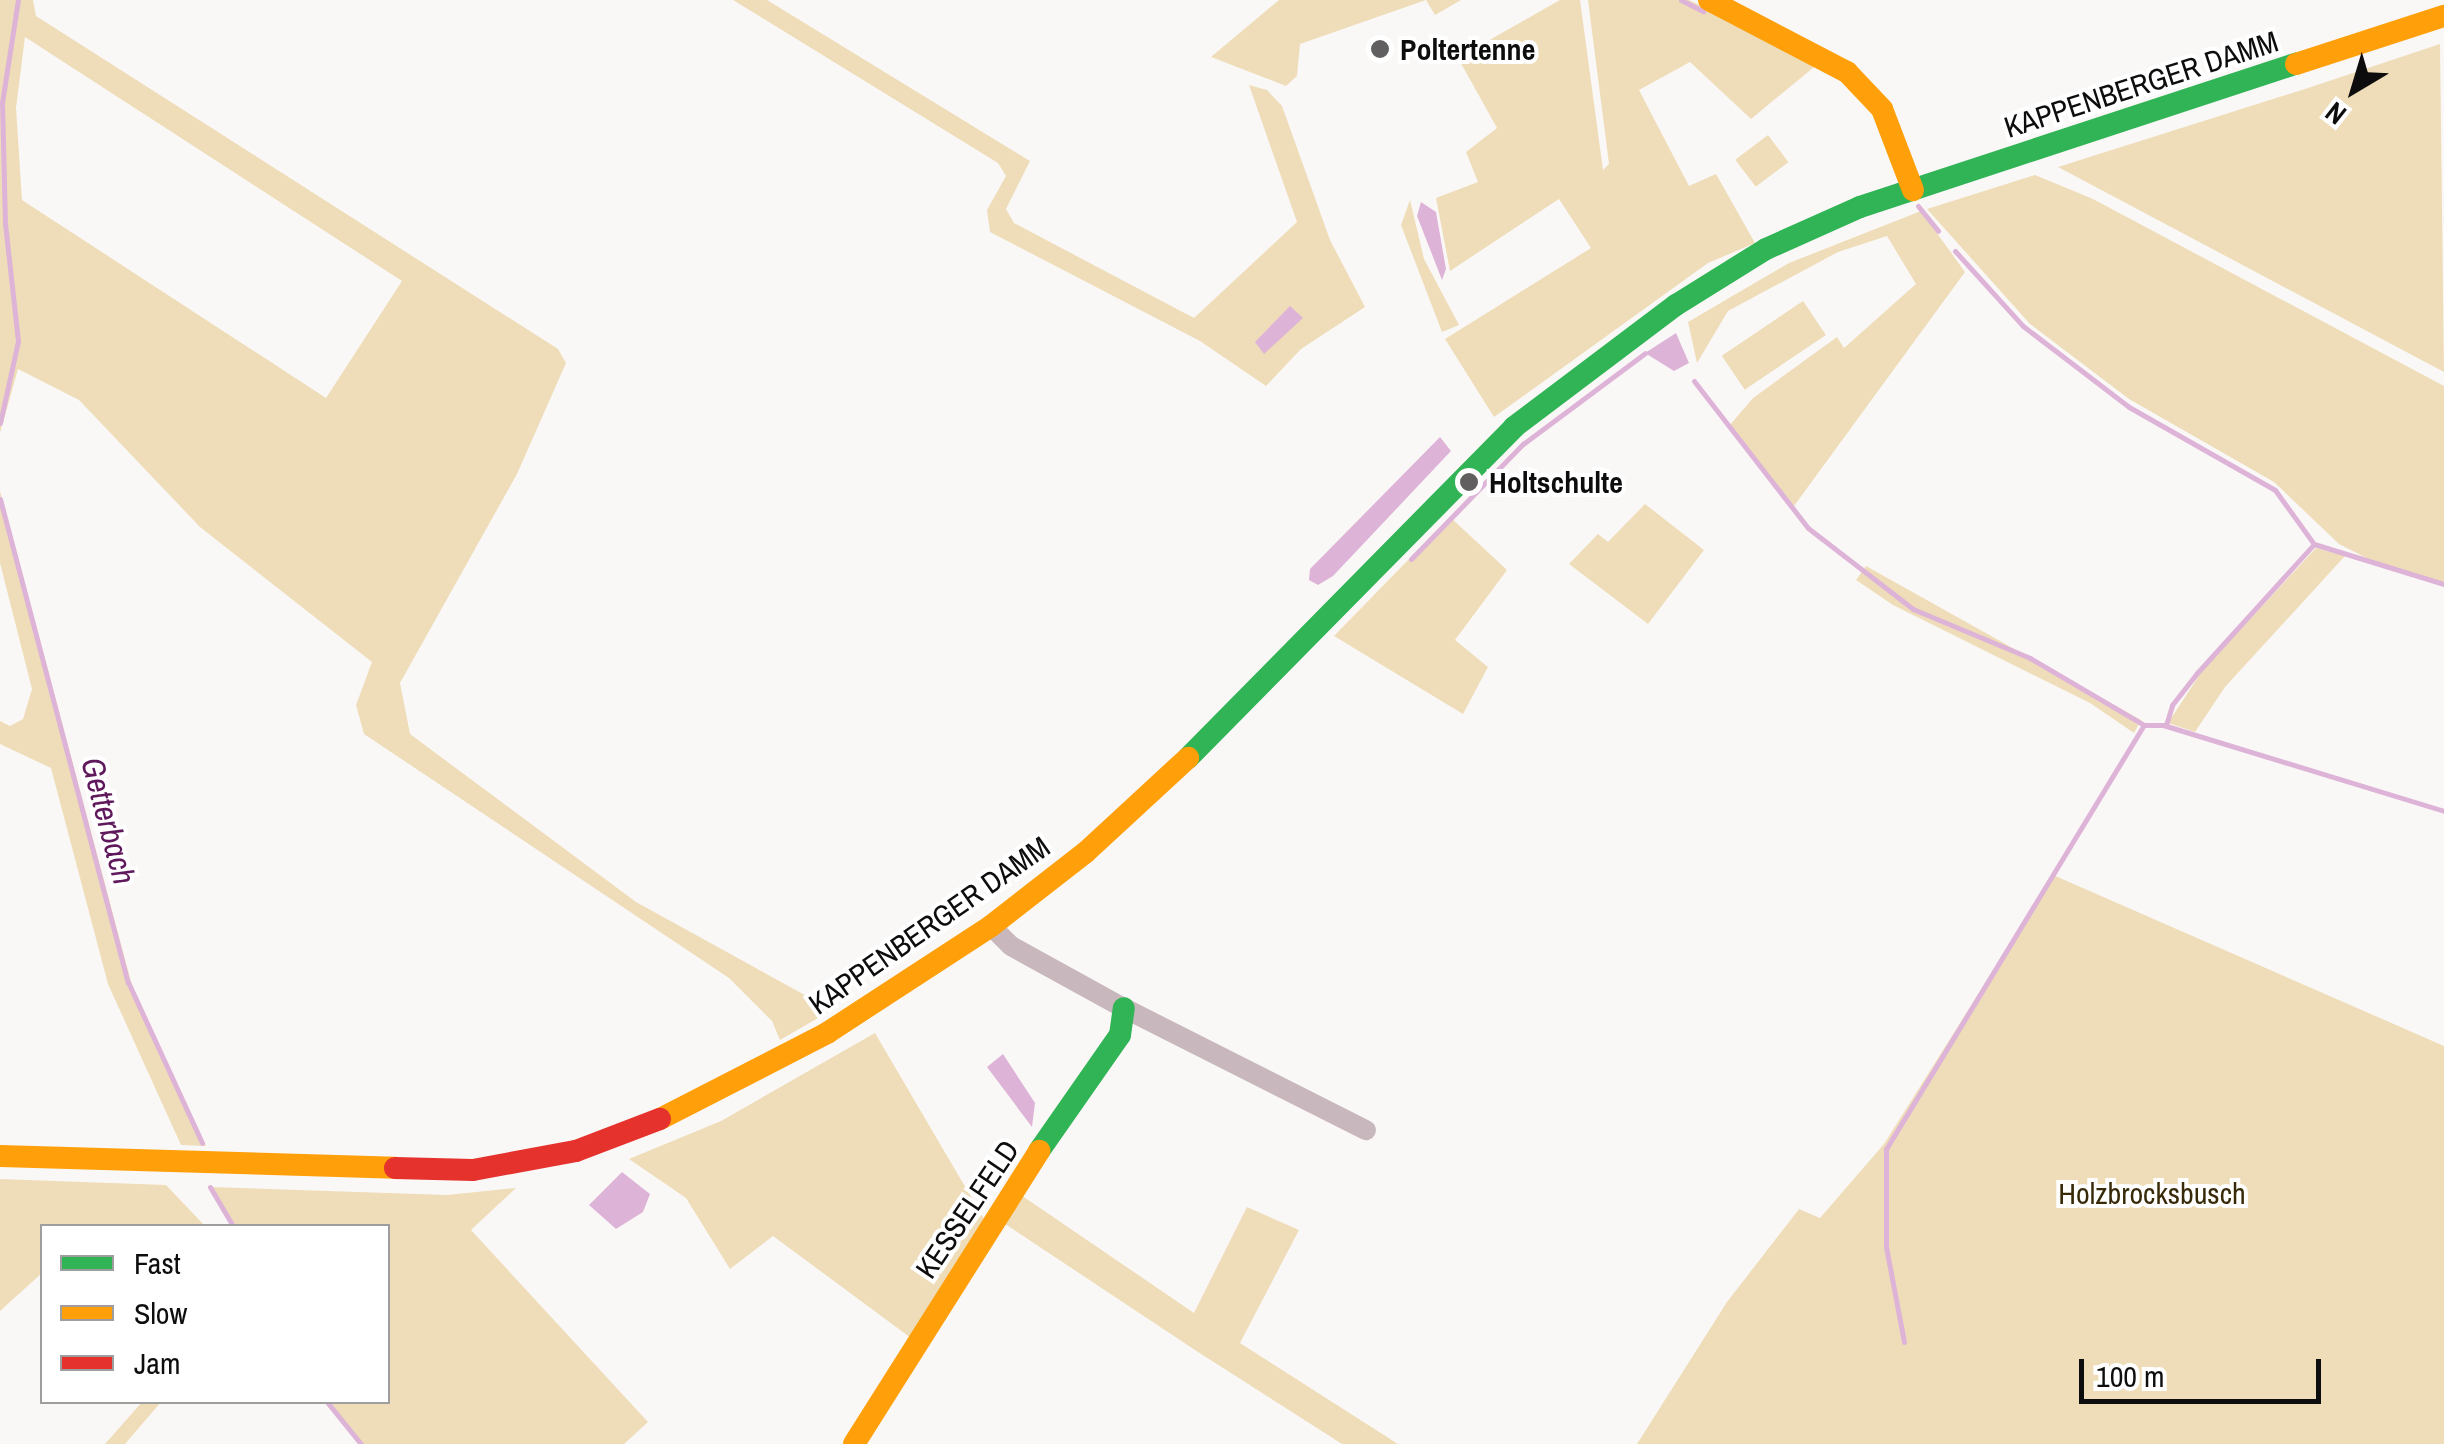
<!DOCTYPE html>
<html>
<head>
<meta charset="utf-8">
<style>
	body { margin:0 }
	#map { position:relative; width:2444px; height:1444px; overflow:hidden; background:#faf8f7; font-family:"Archivo Narrow",sans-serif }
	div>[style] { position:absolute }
	.green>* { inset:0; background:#eeddb8; transform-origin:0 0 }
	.water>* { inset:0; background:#deb3d8 }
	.stream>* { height:5px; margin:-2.5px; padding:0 2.5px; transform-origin:2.5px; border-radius:2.5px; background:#deb3d8 }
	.street>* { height:20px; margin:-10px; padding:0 10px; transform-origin:10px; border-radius:10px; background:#c8b7bc }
	.fast>* { height:22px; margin:-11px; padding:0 11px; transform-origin:11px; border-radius:11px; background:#30b455 }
	.slow>* { height:22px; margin:-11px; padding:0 11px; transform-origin:11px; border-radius:11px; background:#ff9f0a }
	.jam>* { height:22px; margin:-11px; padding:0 11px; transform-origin:11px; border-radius:11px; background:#e5322d }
	.dots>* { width:28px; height:28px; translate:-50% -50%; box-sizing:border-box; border:5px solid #fff; border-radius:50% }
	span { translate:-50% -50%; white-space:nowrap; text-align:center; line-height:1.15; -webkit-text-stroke:8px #fff; paint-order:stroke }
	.poi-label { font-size:30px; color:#0e0d0d; font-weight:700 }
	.left { translate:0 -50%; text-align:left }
	.street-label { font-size:30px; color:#0e0d0d }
	.park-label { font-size:30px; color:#382a08 }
	.water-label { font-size:32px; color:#5e185b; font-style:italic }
	.legend { position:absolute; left:40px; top:1224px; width:350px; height:180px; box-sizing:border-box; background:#fff; border:2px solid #9f9e9e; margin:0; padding:12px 18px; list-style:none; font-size:30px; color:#0e0d0d }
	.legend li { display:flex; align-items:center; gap:20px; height:50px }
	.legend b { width:50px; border:2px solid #9f9e9e }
	.north { position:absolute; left:2304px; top:40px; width:100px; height:100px; -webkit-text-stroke:8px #fff; paint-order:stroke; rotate:218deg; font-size:28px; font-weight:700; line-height:40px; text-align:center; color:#0e0d0d }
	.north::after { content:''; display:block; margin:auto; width:35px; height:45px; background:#0e0d0d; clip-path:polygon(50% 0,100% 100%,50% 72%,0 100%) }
	.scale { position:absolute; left:2079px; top:1359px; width:242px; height:45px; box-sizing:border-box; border:5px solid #0e0d0d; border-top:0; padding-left:12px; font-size:30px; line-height:35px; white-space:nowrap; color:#0e0d0d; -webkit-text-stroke:8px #fff; paint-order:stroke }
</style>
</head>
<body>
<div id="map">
	<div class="green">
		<div style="clip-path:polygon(evenodd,0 0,33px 0,36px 16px,558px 349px,566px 363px,517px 474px,400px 683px,410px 734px,636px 902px,832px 1010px,780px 1040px,772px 1021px,729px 978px,364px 734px,356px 705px,372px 662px,200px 527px,79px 400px,18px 369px,0 433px,0 0,25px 37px,402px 281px,326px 398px,22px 200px,16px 108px,25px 37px)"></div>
		<div style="clip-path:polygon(733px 0,767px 0,1030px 161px,1006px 209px,1014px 223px,1194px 318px,1297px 222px,1249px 85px,1267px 90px,1282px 106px,1330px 240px,1365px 307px,1301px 349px,1266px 386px,1200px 341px,990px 232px,987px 210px,1006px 176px,998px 163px)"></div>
		<div style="clip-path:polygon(1279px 0,1461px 0,1435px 15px,1426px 0,1300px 44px,1297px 76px,1286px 86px,1211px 57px)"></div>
		<div style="clip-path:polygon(1560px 0,1580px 0,1603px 170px,1609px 164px,1588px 0,1689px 0,1819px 63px,1751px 119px,1690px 62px,1639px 90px,1689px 186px,1716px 174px,1755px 243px,1708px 263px,1494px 417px,1445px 339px,1591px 248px,1559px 199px,1450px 271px,1436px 198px,1478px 182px,1466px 152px,1497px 128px,1458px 58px)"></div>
		<div style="clip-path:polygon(2440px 44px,2444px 372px,2058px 167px,2308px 88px)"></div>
		<div style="left:1768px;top:135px;width:34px;height:41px;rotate:53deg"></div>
		<div style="clip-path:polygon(2035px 175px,2093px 199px,2444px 386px,2444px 582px,2384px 567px,2339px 544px,2274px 482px,2129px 399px,2030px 324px,1927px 209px)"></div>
		<div style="clip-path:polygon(1410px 200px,1424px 259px,1459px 325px,1442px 332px,1401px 225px)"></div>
		<div style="clip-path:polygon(1921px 211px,1965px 272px,1794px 506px,1729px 426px,1753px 398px,1837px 337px,1844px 348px,1916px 284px,1887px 236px,1838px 252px,1728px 311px,1697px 363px,1688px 322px,1789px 263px)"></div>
		<div style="left:1803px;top:301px;width:41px;height:98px;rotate:56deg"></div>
		<div style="clip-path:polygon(0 491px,133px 989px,206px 1146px,181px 1145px,108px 984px,51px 768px,0 744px,0 721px,10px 726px,23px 719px,32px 689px,0 563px)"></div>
		<div style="clip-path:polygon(1645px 504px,1704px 550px,1648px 624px,1569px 564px,1598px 534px,1608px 542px)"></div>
		<div style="clip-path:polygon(1450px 517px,1507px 570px,1455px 640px,1488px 667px,1463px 714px,1334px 636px)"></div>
		<div style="clip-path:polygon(2316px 548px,2345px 556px,2225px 687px,2195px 732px,2168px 723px,2202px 671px)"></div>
		<div style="clip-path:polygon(1866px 566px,2141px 720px,2134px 733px,2090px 703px,1893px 605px,1856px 580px)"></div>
		<div style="clip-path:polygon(2053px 875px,2444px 1046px,2444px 1444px,1637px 1444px,1727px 1302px,1799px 1209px,1820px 1218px,1884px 1144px)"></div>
		<div style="clip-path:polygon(875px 1033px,984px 1219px,911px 1338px,773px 1236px,730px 1269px,686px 1198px,629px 1159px,721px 1121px)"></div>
		<div style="clip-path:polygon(0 1179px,166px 1185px,205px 1226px,42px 1226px,42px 1273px,0 1311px)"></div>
		<div style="clip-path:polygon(212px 1187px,447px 1195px,516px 1188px,471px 1230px,648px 1422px,624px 1444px,363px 1444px,330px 1402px,388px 1402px,388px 1226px,236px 1226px)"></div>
		<div style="clip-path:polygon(1018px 1193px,1194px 1313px,1247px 1207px,1299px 1230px,1240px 1343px,1398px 1444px,1342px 1444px,1198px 1352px,999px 1220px)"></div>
		<div style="clip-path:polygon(142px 1402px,161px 1402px,125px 1444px,105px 1444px)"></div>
	</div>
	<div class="water">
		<div style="clip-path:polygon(1421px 202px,1436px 212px,1446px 269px,1442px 280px,1417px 216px)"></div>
		<div style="clip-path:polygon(1290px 306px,1303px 318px,1264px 354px,1255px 342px)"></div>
		<div style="clip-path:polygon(1676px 333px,1689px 363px,1674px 371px,1645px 353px)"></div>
		<div style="clip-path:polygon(1440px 437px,1451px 451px,1333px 576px,1318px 585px,1309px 580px,1310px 569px)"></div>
		<div style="clip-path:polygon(1003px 1054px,1035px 1103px,1032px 1127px,987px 1067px)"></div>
		<div style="clip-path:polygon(622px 1172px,650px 1194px,643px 1212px,616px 1229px,589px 1205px)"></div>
	</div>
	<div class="stream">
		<div style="left:1681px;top:0;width:25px;rotate:27deg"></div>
		<div style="left:1918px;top:206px;width:32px;rotate:51deg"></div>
		<div style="left:1955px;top:251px;width:101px;rotate:47.8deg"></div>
		<div style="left:2023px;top:326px;width:133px;rotate:37.4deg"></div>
		<div style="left:2129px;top:407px;width:168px;rotate:29.6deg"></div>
		<div style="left:2275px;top:490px;width:67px;rotate:54.2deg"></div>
		<div style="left:2314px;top:544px;width:136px;rotate:17.1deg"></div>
		<div style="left:1694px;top:381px;width:186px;rotate:52.2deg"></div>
		<div style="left:1808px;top:528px;width:133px;rotate:37.6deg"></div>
		<div style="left:1913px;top:609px;width:127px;rotate:22.7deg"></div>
		<div style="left:2030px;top:658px;width:132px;rotate:30.4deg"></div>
		<div style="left:2144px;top:725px;width:19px"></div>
		<div style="left:2163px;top:725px;width:294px;rotate:17deg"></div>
		<div style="left:0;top:423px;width:84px;rotate:-77.6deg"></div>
		<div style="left:18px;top:341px;width:118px;rotate:-96.3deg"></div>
		<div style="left:5px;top:224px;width:121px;rotate:-91.4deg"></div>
		<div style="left:2px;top:103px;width:104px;rotate:-81.2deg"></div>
		<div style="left:0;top:499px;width:500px;rotate:75.2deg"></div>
		<div style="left:128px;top:982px;width:177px;rotate:65.3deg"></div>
		<div style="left:1411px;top:559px;width:161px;rotate:-45.8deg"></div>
		<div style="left:1523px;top:444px;width:152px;rotate:-36.7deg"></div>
		<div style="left:2166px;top:725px;width:21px;rotate:-73deg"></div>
		<div style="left:2172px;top:705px;width:41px;rotate:-52deg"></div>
		<div style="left:2197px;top:673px;width:174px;rotate:-47.8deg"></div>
		<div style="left:210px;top:1187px;width:45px;rotate:59.5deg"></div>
		<div style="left:1904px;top:1342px;width:97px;rotate:-100.7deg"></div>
		<div style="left:1886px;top:1247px;width:98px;rotate:-90deg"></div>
		<div style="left:1886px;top:1149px;width:496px;rotate:-58.7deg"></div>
		<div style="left:327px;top:1402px;width:54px;rotate:51deg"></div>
	</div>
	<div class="street">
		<div style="left:991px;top:926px;width:28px;rotate:45deg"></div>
		<div style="left:1011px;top:946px;width:129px;rotate:28.8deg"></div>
		<div style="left:1124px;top:1008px;width:271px;rotate:26.8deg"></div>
	</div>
	<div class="fast">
		<div style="left:1188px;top:758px;width:465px;rotate:-45.4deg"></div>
		<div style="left:1514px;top:427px;width:203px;rotate:-37deg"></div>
		<div style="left:1676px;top:305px;width:106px;rotate:-31.9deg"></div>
		<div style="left:1766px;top:249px;width:103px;rotate:-24.1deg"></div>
		<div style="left:1860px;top:207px;width:459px;rotate:-18.2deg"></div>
		<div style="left:1039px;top:1151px;width:141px;rotate:-55.1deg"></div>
		<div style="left:1120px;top:1035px;width:27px;rotate:-82deg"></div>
	</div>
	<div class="slow">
		<div style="left:1709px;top:0;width:156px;rotate:27.6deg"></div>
		<div style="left:1847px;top:72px;width:51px;rotate:46.6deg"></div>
		<div style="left:1882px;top:109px;width:87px;rotate:69.1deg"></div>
		<div style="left:2296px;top:64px;width:156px;rotate:-18deg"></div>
		<div style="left:660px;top:1119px;width:188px;rotate:-27.2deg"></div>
		<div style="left:827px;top:1033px;width:196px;rotate:-33.1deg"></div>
		<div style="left:991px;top:926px;width:120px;rotate:-37.9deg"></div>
		<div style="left:1086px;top:852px;width:139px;rotate:-42.7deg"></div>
		<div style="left:0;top:1156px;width:395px;rotate:1.7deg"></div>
		<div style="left:854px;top:1444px;width:347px;rotate:-57.7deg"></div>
	</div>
	<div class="jam">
		<div style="left:395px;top:1168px;width:78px;rotate:1.5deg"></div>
		<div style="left:473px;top:1170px;width:105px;rotate:-10.5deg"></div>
		<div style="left:576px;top:1151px;width:90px;rotate:-20.9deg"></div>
	</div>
	<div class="dots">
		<div style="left:1380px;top:49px;background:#615f5f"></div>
		<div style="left:1469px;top:482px;background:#615f5f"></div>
	</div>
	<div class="poi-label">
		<span class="left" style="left:1400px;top:49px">Poltertenne</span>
		<span class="left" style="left:1489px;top:482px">Holtschulte</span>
	</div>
	<div class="street-label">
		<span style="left:2141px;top:84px;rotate:-18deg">KAPPENBERGER DAMM</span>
		<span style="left:929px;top:925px;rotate:-35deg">KAPPENBERGER DAMM</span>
		<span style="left:967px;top:1209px;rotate:-56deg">KESSELFELD</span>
	</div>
	<div class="park-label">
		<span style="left:2152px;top:1193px">Holzbrocksbusch</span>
	</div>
	<div class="water-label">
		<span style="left:108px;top:821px;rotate:75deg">Getterbach</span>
	</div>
	<ul class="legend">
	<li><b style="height:12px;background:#30b455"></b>Fast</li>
	<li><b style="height:12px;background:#ff9f0a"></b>Slow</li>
	<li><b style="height:12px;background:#e5322d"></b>Jam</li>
	</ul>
	<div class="north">N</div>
	<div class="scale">100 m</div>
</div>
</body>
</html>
